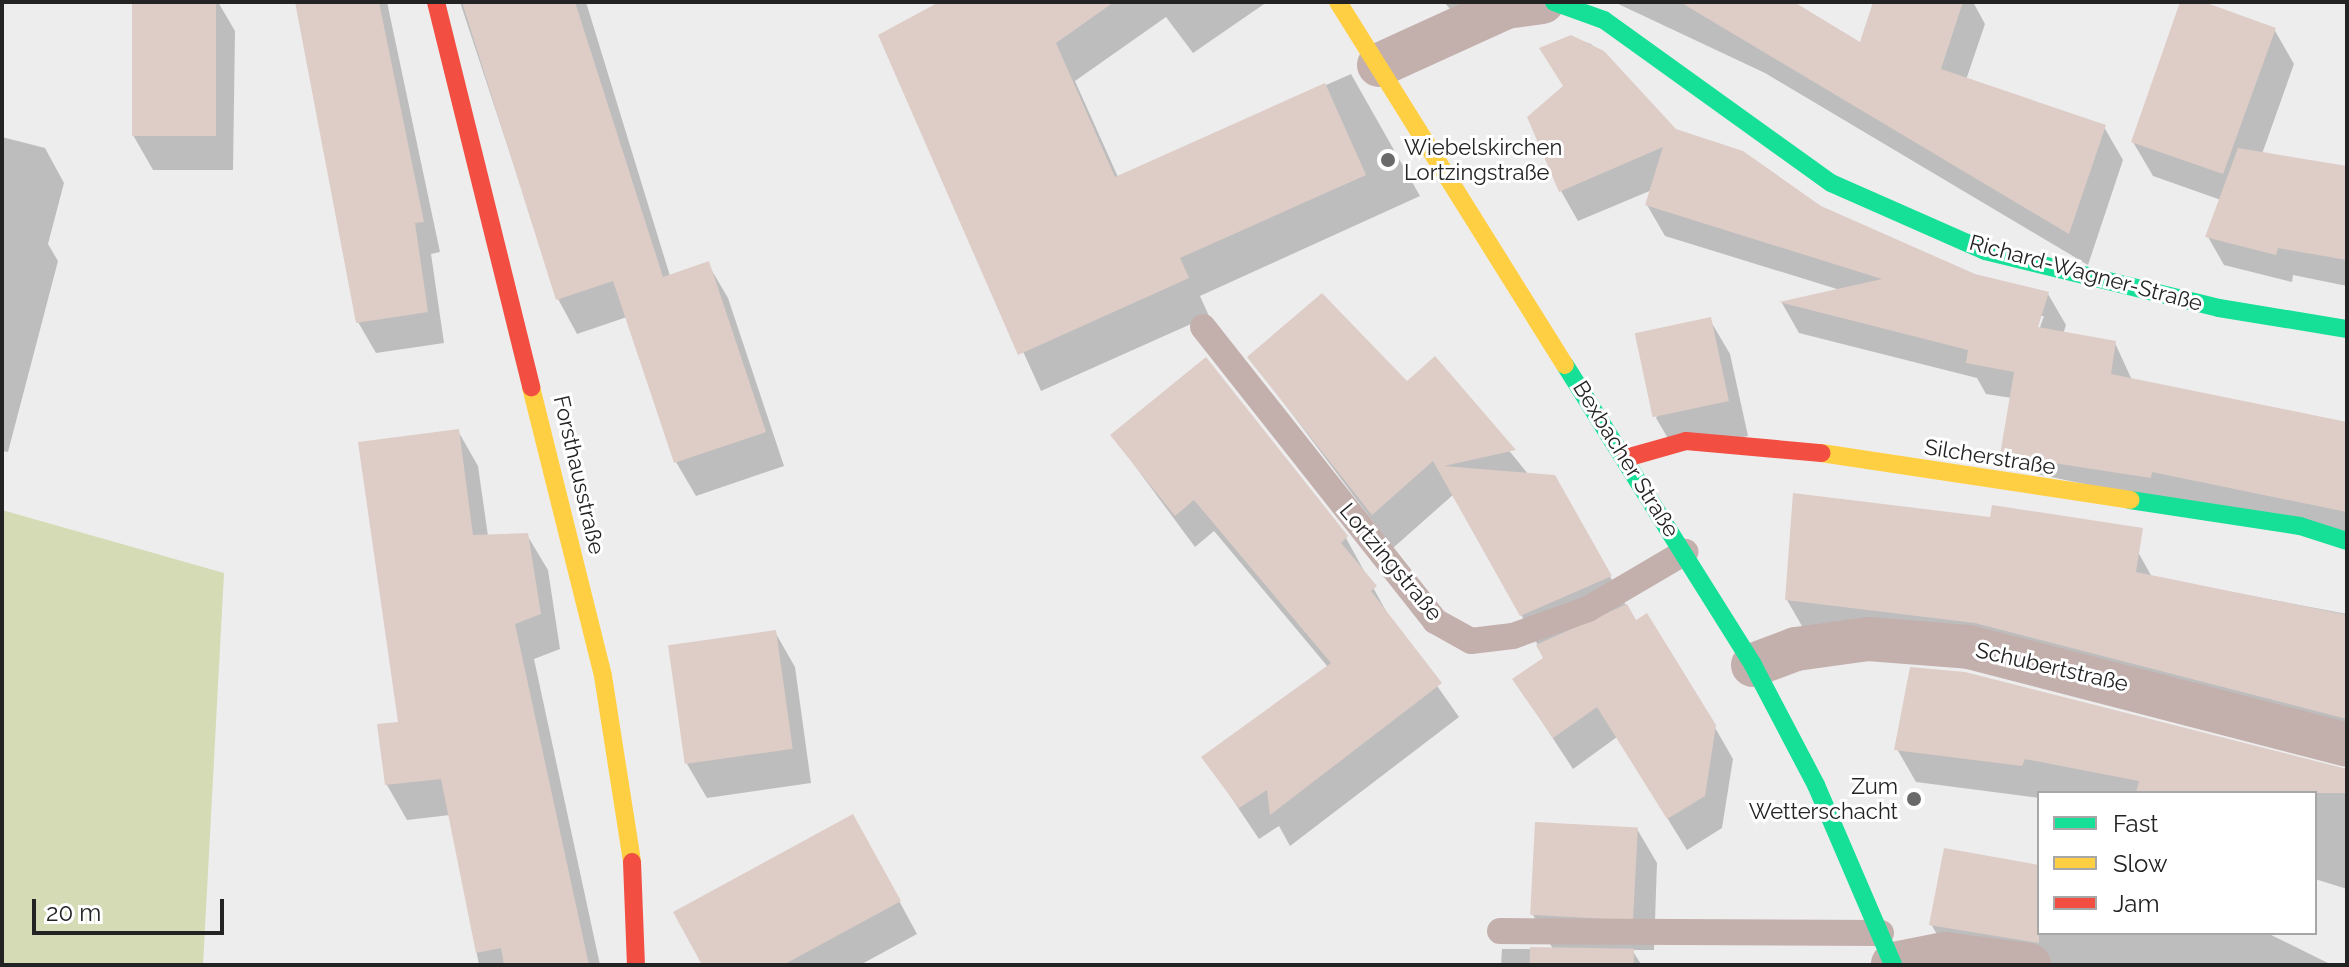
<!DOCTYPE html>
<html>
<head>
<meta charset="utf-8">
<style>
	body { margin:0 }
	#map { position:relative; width:2349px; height:967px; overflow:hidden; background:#eeedee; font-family:Raleway,sans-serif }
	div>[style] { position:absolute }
	.green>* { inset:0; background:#d4dbb5 }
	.shadow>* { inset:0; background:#0003 }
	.building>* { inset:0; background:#decdc7; transform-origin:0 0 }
	.lane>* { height:26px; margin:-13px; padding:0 13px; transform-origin:13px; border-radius:13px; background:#c3b0ad }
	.street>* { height:44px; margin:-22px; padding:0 22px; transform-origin:22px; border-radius:22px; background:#c3b0ad }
	.fast>* { height:18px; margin:-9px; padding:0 9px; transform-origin:9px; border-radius:9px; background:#16e098 }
	.slow>* { height:18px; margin:-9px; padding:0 9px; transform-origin:9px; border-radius:9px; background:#ffcf43 }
	.jam>* { height:18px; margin:-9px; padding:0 9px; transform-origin:9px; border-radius:9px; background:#f24e42 }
	.dots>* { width:22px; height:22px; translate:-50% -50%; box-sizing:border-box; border:4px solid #fff; border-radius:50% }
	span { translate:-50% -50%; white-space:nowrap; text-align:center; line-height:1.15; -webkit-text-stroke:6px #fff; paint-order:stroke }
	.poi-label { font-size:22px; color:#242324 }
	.left { translate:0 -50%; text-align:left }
	.right { translate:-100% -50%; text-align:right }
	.street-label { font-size:22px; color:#242324 }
	.frame { position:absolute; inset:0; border:4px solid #242324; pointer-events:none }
	.legend { position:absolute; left:2037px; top:791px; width:280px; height:144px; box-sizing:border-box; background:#fff; border:2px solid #a7a7a7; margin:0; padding:10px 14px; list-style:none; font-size:24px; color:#242324 }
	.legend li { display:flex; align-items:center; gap:16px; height:40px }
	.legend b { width:40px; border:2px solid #a7a7a7 }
	.scale { position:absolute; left:32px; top:899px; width:192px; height:36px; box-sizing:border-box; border:4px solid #242324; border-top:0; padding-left:10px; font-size:24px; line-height:28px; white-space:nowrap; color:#242324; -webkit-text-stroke:6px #fff; paint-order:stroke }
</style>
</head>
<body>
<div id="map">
	<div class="green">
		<div style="clip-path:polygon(2px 510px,224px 573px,203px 965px,2px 965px)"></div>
	</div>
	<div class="shadow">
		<div style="clip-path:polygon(134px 2px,218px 2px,235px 31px,233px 170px,153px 170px,133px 135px)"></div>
		<div style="clip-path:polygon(297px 2px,387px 2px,440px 252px,431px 254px,444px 343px,376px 353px,358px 322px)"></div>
		<div style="clip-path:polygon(460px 2px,586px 2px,670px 276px,708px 264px,728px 298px,784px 466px,696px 496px,676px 462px,627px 317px,577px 334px,558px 299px)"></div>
		<div style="clip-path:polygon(943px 2px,1267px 2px,1193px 53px,1166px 17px,1075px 81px,1118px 177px,1351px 74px,1420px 196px,1200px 296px,1209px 316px,1041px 391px,880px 36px)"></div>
		<div style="clip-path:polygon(1444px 2px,1489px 2px,1466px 27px)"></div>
		<div style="clip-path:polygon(1614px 2px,1793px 2px,1861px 45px,1875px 2px,1973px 2px,1985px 24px,1966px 80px,2104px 127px,2123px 160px,2088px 265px,1765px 73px)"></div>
		<div style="clip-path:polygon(2183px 2px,2274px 29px,2294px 64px,2262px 154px,2347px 168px,2347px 286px,2293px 275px,2292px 282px,2224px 265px,2208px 237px,2221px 200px,2153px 176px,2133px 142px)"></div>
		<div style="clip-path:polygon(evenodd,1571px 37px,1591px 44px,1674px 131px,1820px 207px,1974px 276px,2048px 294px,2066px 325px,2063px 334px,2115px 343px,2132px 380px,2347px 423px,2347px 539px,2022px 471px,2005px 440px,2012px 398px,1986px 394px,1977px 378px,1799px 333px,1782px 303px,1840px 290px,1665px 236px,1647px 205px,1652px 190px,1578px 221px,1561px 191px,1571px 37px,2039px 316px,2044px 316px,2036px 338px,2039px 316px)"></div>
		<div style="clip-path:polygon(2px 137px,45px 148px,64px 183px,48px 244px,58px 261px,8px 452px,2px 451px)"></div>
		<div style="clip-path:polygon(1710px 320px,1730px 354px,1748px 436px,1676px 452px,1656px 418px)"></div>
		<div style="clip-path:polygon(1250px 358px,1407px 384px,1435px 359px,1528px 474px,1574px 511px,1629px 611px,1714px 726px,1733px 759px,1722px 828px,1687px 850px,1617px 737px,1573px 769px,1514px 679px,1545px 658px,1454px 494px,1393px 548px)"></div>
		<div style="clip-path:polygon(458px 431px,478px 466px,488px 536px,527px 535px,548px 570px,560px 649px,534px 659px,600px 965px,479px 965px,450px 815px,407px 820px,387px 785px)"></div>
		<div style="clip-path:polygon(1112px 435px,1346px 538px,1392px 622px,1459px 717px,1290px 846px,1279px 826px,1259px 839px,1204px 757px,1328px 667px,1214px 531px,1195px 547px)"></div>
		<div style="clip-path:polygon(2138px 552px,2152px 577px,2347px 614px,2347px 746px,1806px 633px,1787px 600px)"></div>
		<div style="clip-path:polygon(775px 632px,795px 667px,811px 783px,707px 798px,687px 764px)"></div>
		<div style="clip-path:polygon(1897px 749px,2347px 770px,2347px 889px,2315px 879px,2315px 793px,2044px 791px,2039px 798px,1916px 782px)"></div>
		<div style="clip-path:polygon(1637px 829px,1657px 863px,1654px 950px,1632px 950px,1641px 964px,1845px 965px,1501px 965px,1502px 949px,1553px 949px,1533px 915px)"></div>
		<div style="clip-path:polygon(871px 849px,917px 934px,860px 965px,704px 965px)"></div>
		<div style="clip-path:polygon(2039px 867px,2039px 933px,2267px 933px,2332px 965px,1992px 965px,1950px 957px,1931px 924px)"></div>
	</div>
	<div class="building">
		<div style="left:132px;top:2px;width:84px;height:134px"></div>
		<div style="clip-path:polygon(295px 2px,379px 2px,424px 222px,415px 223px,428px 312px,356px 323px)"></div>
		<div style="clip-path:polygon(462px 2px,575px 2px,663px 277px,709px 261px,766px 432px,674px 463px,613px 281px,556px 300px)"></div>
		<div style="clip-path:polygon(939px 2px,1114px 2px,1056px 43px,1115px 177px,1325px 83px,1366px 175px,1180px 258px,1189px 278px,1018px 355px,878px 35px)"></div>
		<div style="clip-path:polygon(1680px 2px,1794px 2px,1860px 42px,1873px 2px,1963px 2px,1941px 69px,2106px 125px,2069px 234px)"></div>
		<div style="clip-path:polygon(2180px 2px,2204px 2px,2276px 28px,2223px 174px,2131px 142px)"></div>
		<div style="clip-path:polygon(1571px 35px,1604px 51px,1676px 129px,1743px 151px,1821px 206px,1975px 274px,2049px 292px,2038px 327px,2116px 341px,2111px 374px,2347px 422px,2347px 512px,2152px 472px,2151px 478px,2000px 455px,2014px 372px,1966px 363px,1968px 350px,1779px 302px,1882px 279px,1645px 205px,1663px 147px,1559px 192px,1527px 117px,1563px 86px,1539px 48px)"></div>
		<div style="clip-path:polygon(2238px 148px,2347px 166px,2347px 260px,2278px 248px,2276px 255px,2205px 237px)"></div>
		<div style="clip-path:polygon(1322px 293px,1407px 381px,1435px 356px,1516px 450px,1444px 466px,1555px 475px,1612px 576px,1520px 616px,1433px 461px,1372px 515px,1247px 357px)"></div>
		<div style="left:1711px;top:317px;width:86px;height:78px;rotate:78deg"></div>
		<div style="clip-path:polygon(1206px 357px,1348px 536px,1341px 543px,1377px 586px,1371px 591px,1442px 683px,1270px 815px,1267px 790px,1239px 808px,1201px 757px,1331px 663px,1194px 500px,1175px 516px,1110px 435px)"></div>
		<div style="clip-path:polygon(459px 429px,473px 535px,528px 533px,541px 614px,515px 624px,589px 965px,504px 965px,501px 948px,476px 953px,441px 779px,385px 785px,377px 724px,398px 722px,358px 442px)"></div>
		<div style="clip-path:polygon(1793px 493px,1990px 517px,1992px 505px,2143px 528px,2136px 572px,2347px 615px,2347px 719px,1975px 623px,1785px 600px)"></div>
		<div style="clip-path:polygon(1627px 604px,1636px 620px,1647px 613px,1716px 725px,1705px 796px,1667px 819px,1597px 707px,1553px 738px,1512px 679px,1543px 658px,1536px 645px)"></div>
		<div style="left:776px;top:630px;width:120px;height:109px;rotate:82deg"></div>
		<div style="clip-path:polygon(1910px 667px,1965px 672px,2347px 769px,2347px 793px,2136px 793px,2139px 781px,2025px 759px,2022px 766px,1894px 750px)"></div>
		<div style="clip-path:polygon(853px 814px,901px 901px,783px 965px,702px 965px,673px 912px)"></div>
		<div style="left:1535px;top:822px;width:103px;height:93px;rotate:3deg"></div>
		<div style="clip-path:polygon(1944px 848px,2039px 865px,2039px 943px,1929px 925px)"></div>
		<div style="left:1530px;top:947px;width:104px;height:18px;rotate:1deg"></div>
	</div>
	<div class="lane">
		<div style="left:1203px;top:327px;width:375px;rotate:51.7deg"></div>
		<div style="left:1435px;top:621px;width:41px;rotate:29.1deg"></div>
		<div style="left:1471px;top:641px;width:42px;rotate:-6.8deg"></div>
		<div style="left:1513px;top:636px;width:80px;rotate:-19.8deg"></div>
		<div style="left:1588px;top:609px;width:113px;rotate:-30.4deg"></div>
		<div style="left:1500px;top:931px;width:381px;rotate:0.3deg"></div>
	</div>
	<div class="street">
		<div style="left:1379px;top:65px;width:140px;rotate:-24.5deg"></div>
		<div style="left:1506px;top:7px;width:37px;rotate:-8deg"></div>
		<div style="left:1753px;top:665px;width:46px;rotate:-20.4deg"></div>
		<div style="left:1796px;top:649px;width:73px;rotate:-7.9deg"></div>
		<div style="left:1868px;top:639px;width:101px;rotate:4.5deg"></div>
		<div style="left:1969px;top:647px;width:390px;rotate:14.5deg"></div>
		<div style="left:1893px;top:964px;width:53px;rotate:-10.9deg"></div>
		<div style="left:1945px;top:954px;width:85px;rotate:7.5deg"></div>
	</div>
	<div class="fast">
		<div style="left:1554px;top:2px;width:53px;rotate:19.8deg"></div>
		<div style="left:1604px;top:20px;width:279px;rotate:35.7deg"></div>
		<div style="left:1831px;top:183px;width:168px;rotate:23.8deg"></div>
		<div style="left:1985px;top:251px;width:241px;rotate:13.7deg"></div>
		<div style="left:2219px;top:308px;width:130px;rotate:9.3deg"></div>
		<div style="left:1565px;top:365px;width:354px;rotate:57.9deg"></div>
		<div style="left:1753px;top:665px;width:136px;rotate:62.3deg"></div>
		<div style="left:1816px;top:785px;width:196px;rotate:66.8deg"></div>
		<div style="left:2130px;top:500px;width:172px;rotate:8.7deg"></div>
		<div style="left:2300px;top:526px;width:49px;rotate:17.7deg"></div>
	</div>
	<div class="slow">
		<div style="left:1338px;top:2px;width:428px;rotate:58deg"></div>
		<div style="left:531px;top:387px;width:298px;rotate:76deg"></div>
		<div style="left:603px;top:676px;width:188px;rotate:81.1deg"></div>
		<div style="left:1821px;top:453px;width:313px;rotate:8.6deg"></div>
	</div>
	<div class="jam">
		<div style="left:436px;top:2px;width:397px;rotate:76.1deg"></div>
		<div style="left:1626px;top:458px;width:62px;rotate:-15.8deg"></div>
		<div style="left:1686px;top:441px;width:136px;rotate:5.1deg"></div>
		<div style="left:632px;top:862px;width:103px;rotate:87.8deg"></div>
	</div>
	<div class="dots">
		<div style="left:1388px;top:160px;background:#6b6a6b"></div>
		<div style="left:1914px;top:799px;background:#6b6a6b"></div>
	</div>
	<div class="poi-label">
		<span class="left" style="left:1404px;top:160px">Wiebelskirchen<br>Lortzingstraße</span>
		<span class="right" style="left:1898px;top:799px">Zum<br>Wetterschacht</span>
	</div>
	<div class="street-label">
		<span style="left:2086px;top:273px;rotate:15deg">Richard-Wagner-Straße</span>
		<span style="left:1990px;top:457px;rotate:9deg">Silcherstraße</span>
		<span style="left:1626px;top:459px;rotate:58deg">Bexbacher Straße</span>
		<span style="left:579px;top:475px;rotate:77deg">Forsthausstraße</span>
		<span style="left:1391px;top:562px;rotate:50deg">Lortzingstraße</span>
		<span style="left:2052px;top:667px;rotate:13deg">Schubertstraße</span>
	</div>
	<div class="frame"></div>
	<ul class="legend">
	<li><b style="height:10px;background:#16e098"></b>Fast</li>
	<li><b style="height:10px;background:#ffcf43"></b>Slow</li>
	<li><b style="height:10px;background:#f24e42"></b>Jam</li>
	</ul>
	<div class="scale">20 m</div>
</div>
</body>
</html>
